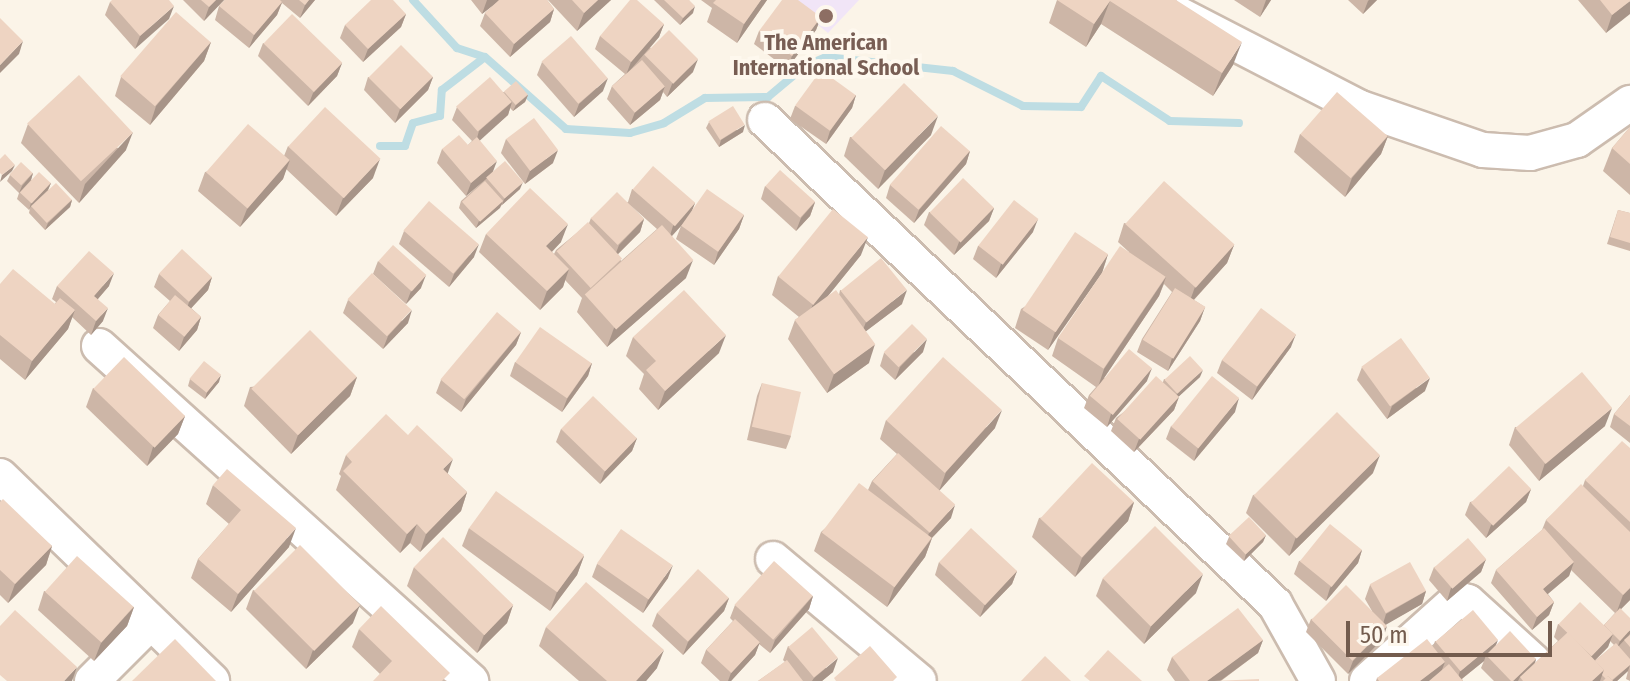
<!DOCTYPE html>
<html>
<head>
<meta charset="utf-8">
<style>
	body { margin:0 }
	#map { position:relative; width:1630px; height:681px; overflow:hidden; background:#fbf4e8; font-family:"Fira Sans Condensed",sans-serif }
	div>[style] { position:absolute }
	.education>* { inset:0; background:#f1e5f7 }
	.stream>* { height:8px; margin:-4px; padding:0 4px; transform-origin:4px; border-radius:4px; background:#bedde3 }
	.roads { filter:drop-shadow(2px 0 #ccbcaf) drop-shadow(-2px 0 #ccbcaf) drop-shadow(0 2px #ccbcaf) drop-shadow(0 -2px #ccbcaf) }
	.minor>* { height:34px; margin:-17px; padding:0 17px; transform-origin:17px; border-radius:17px; background:#fff }
	.wall>* { inset:0; background:#cdb6a7 }
	.shaded-wall>* { inset:0; background:#a79488 }
	.building>* { inset:0; background:#eed4c2; transform-origin:0 0 }
	.dots>* { width:22px; height:22px; translate:-50% -50%; box-sizing:border-box; border:4px solid #fef8ee; border-radius:50% }
	span { translate:-50% -50%; white-space:nowrap; text-align:center; line-height:1.15; -webkit-text-stroke:8px #fef8ee; paint-order:stroke }
	.education-label { font-size:22px; color:#785e54; font-weight:700 }
	.scale { position:absolute; left:1346px; top:621px; width:206px; height:36px; box-sizing:border-box; border:4px solid #735c4e; border-top:0; padding-left:10px; font-size:24px; line-height:28px; white-space:nowrap; color:#735c4e; -webkit-text-stroke:6px #fef8ee; paint-order:stroke }
</style>
</head>
<body>
<div id="map">
	<div class="education">
		<div style="clip-path:polygon(788px 0,859px 0,828px 33px)"></div>
	</div>
	<div class="stream">
		<div style="left:413px;top:0;width:65px;rotate:47.5deg"></div>
		<div style="left:457px;top:48px;width:29px;rotate:18deg"></div>
		<div style="left:485px;top:57px;width:108px;rotate:41.6deg"></div>
		<div style="left:566px;top:129px;width:64px;rotate:3.6deg"></div>
		<div style="left:630px;top:133px;width:35px;rotate:-16deg"></div>
		<div style="left:664px;top:123px;width:48px;rotate:-31.4deg"></div>
		<div style="left:705px;top:98px;width:63px;rotate:-0.9deg"></div>
		<div style="left:768px;top:97px;width:48px;rotate:-40deg"></div>
		<div style="left:805px;top:66px;width:23px;rotate:-23deg"></div>
		<div style="left:826px;top:57px;width:128px;rotate:6.3deg"></div>
		<div style="left:953px;top:71px;width:78px;rotate:26.6deg"></div>
		<div style="left:1023px;top:106px;width:58px;rotate:1deg"></div>
		<div style="left:1081px;top:107px;width:37px;rotate:-57deg"></div>
		<div style="left:1101px;top:76px;width:82px;rotate:33.1deg"></div>
		<div style="left:1170px;top:121px;width:69px;rotate:1.7deg"></div>
		<div style="left:380px;top:146px;width:25px"></div>
		<div style="left:405px;top:146px;width:24px;rotate:-71deg"></div>
		<div style="left:413px;top:123px;width:28px;rotate:-15deg"></div>
		<div style="left:440px;top:116px;width:26px;rotate:-86deg"></div>
		<div style="left:442px;top:90px;width:54px;rotate:-37.5deg"></div>
	</div>
	<div class="roads">
		<div class="minor">
			<div style="left:1151px;top:0;width:233px;rotate:27.3deg"></div>
			<div style="left:1358px;top:107px;width:132px;rotate:19deg"></div>
			<div style="left:1483px;top:150px;width:47px;rotate:3.7deg"></div>
			<div style="left:1530px;top:153px;width:49px;rotate:-15.5deg"></div>
			<div style="left:1577px;top:140px;width:65px;rotate:-34.9deg"></div>
			<div style="left:765px;top:120px;width:703px;rotate:43.5deg"></div>
			<div style="left:1275px;top:604px;width:88px;rotate:60.8deg"></div>
			<div style="left:99px;top:346px;width:501px;rotate:42deg"></div>
			<div style="left:0;top:476px;width:295px;rotate:44deg"></div>
			<div style="left:773px;top:559px;width:190px;rotate:39.9deg"></div>
			<div style="left:92px;top:681px;width:82px;rotate:-45deg"></div>
			<div style="left:1367px;top:681px;width:122px;rotate:-42deg"></div>
			<div style="left:1458px;top:599px;width:10px;rotate:17deg"></div>
			<div style="left:1468px;top:602px;width:88px;rotate:42.2deg"></div>
		</div>
	</div>
	<div class="wall">
		<div style="clip-path:polygon(168px 0,135px 49px,105px 15px,110px 2px)"></div>
		<div style="clip-path:polygon(183px 0,224px 0,204px 21px)"></div>
		<div style="clip-path:polygon(225px 0,315px 0,300px 18px,282px 3px,277px 15px,249px 48px,215px 20px,219px 6px)"></div>
		<div style="clip-path:polygon(471px 0,547px 0,554px 9px,550px 22px,510px 57px,480px 26px,485px 13px,497px 2px,482px 14px)"></div>
		<div style="clip-path:polygon(548px 0,611px 0,577px 31px)"></div>
		<div style="clip-path:polygon(654px 0,689px 0,693px 13px,680px 25px)"></div>
		<div style="clip-path:polygon(701px 0,767px 0,737px 43px,707px 22px,712px 8px)"></div>
		<div style="clip-path:polygon(1057px 0,1176px 0,1233px 65px,1213px 96px,1101px 24px,1086px 47px,1049px 23px)"></div>
		<div style="clip-path:polygon(1234px 0,1271px 0,1260px 17px)"></div>
		<div style="clip-path:polygon(1348px 0,1377px 0,1363px 14px)"></div>
		<div style="clip-path:polygon(1578px 0,1630px 0,1606px 33px)"></div>
		<div style="clip-path:polygon(406px 14px,401px 27px,363px 62px,340px 38px,345px 25px)"></div>
		<div style="clip-path:polygon(821px 17px,816px 30px,787px 69px,754px 44px,759px 31px)"></div>
		<div style="clip-path:polygon(664px 24px,659px 37px,650px 48px,693px 72px,667px 97px,663px 92px,660px 100px,630px 125px,607px 99px,612px 86px,625px 74px,595px 49px,600px 36px)"></div>
		<div style="clip-path:polygon(211px 42px,204px 61px,150px 125px,115px 96px,121px 77px)"></div>
		<div style="clip-path:polygon(263px 43px,342px 63px,337px 76px,308px 106px,258px 56px)"></div>
		<div style="clip-path:polygon(542px 62px,603px 91px,574px 117px,537px 75px)"></div>
		<div style="clip-path:polygon(368px 77px,433px 77px,428px 90px,395px 123px,364px 90px)"></div>
		<div style="clip-path:polygon(503px 92px,528px 95px,525px 102px,513px 111px,510px 108px,508px 115px,479px 140px,493px 172px,520px 189px,476px 228px,459px 208px,461px 201px,485px 180px,466px 196px,437px 163px,442px 149px,468px 145px,472px 141px,452px 120px,457px 107px)"></div>
		<div style="clip-path:polygon(856px 95px,852px 108px,826px 144px,790px 119px,795px 106px)"></div>
		<div style="clip-path:polygon(709px 122px,743px 132px,719px 147px,706px 128px)"></div>
		<div style="clip-path:polygon(28px 124px,126px 150px,79px 203px,21px 143px)"></div>
		<div style="clip-path:polygon(1630px 127px,1630px 195px,1603px 171px,1612px 148px)"></div>
		<div style="clip-path:polygon(1300px 134px,1388px 136px,1381px 154px,1345px 197px,1294px 152px)"></div>
		<div style="clip-path:polygon(931px 135px,878px 189px,844px 156px,850px 137px)"></div>
		<div style="clip-path:polygon(506px 139px,553px 163px,525px 184px,501px 153px)"></div>
		<div style="clip-path:polygon(288px 146px,373px 178px,336px 216px,286px 169px,283px 179px,240px 227px,198px 191px,205px 172px,284px 156px)"></div>
		<div style="clip-path:polygon(970px 151px,966px 164px,914px 223px,886px 198px,890px 185px)"></div>
		<div style="clip-path:polygon(33px 173px,31px 180px,51px 183px,48px 190px,72px 200px,70px 207px,45px 230px,29px 213px,30px 208px,29px 210px,17px 199px,19px 193px,7px 181px,10px 175px)"></div>
		<div style="clip-path:polygon(765px 186px,815px 202px,810px 216px,796px 231px,761px 199px)"></div>
		<div style="clip-path:polygon(evenodd,632px 189px,695px 203px,692px 210px,744px 215px,739px 229px,714px 265px,676px 239px,681px 226px,672px 236px,686px 278px,607px 347px,577px 312px,582px 298px,565px 280px,563px 287px,540px 310px,479px 252px,486px 234px,561px 242px,552px 252px,554px 254px,556px 250px,589px 223px,591px 218px,628px 202px,632px 189px,629px 204px,657px 229px,621px 261px,618px 254px,640px 232px,644px 219px,629px 204px)"></div>
		<div style="clip-path:polygon(994px 208px,989px 221px,954px 255px,924px 225px,929px 212px)"></div>
		<div style="clip-path:polygon(1618px 210px,1630px 213px,1630px 251px,1607px 244px)"></div>
		<div style="clip-path:polygon(1124px 223px,1234px 245px,1227px 263px,1194px 300px,1205px 307px,1200px 321px,1168px 371px,1137px 352px,1142px 339px,1172px 292px,1164px 284px,1159px 296px,1104px 378px,1147px 381px,1107px 427px,1084px 408px,1089px 395px,1096px 387px,1052px 356px,1058px 338px,1129px 252px,1118px 242px)"></div>
		<div style="clip-path:polygon(404px 231px,474px 257px,449px 287px,399px 244px)"></div>
		<div style="clip-path:polygon(1033px 232px,996px 278px,973px 259px,978px 246px)"></div>
		<div style="clip-path:polygon(1108px 254px,1102px 273px,1048px 350px,1015px 328px,1021px 309px)"></div>
		<div style="clip-path:polygon(861px 255px,828px 296px,839px 295px,840px 290px,902px 304px,866px 331px,869px 363px,827px 393px,788px 339px,795px 320px,799px 317px,772px 295px,778px 276px)"></div>
		<div style="clip-path:polygon(378px 261px,421px 288px,406px 304px,373px 274px)"></div>
		<div style="clip-path:polygon(159px 274px,212px 277px,208px 290px,191px 308px,201px 317px,197px 330px,179px 351px,153px 328px,158px 315px,170px 301px,154px 287px)"></div>
		<div style="clip-path:polygon(0 284px,55px 304px,56px 302px,52px 299px,57px 286px,109px 286px,98px 299px,103px 321px,91px 335px,72px 317px,68px 329px,25px 380px,0 359px)"></div>
		<div style="clip-path:polygon(348px 300px,408px 323px,383px 349px,343px 313px)"></div>
		<div style="clip-path:polygon(521px 332px,516px 345px,461px 412px,436px 393px,441px 380px)"></div>
		<div style="clip-path:polygon(633px 337px,719px 353px,658px 410px,639px 389px,644px 374px,626px 356px)"></div>
		<div style="clip-path:polygon(1291px 347px,1252px 400px,1217px 373px,1222px 360px)"></div>
		<div style="clip-path:polygon(923px 352px,895px 380px,880px 366px,884px 353px)"></div>
		<div style="clip-path:polygon(515px 362px,592px 363px,588px 376px,562px 412px,510px 376px)"></div>
		<div style="clip-path:polygon(1362px 367px,1425px 391px,1387px 419px,1357px 380px)"></div>
		<div style="clip-path:polygon(357px 377px,350px 396px,291px 454px,244px 406px,250px 387px)"></div>
		<div style="clip-path:polygon(1200px 377px,1179px 396px,1174px 410px,1134px 452px,1111px 431px,1116px 418px,1163px 382px,1164px 379px)"></div>
		<div style="clip-path:polygon(190px 379px,219px 382px,205px 399px,188px 386px)"></div>
		<div style="clip-path:polygon(762px 383px,791px 436px,786px 449px,747px 440px,757px 396px)"></div>
		<div style="clip-path:polygon(93px 388px,185px 416px,178px 434px,147px 466px,86px 407px)"></div>
		<div style="clip-path:polygon(1630px 395px,1630px 443px,1610px 427px,1614px 414px)"></div>
		<div style="clip-path:polygon(1235px 412px,1194px 461px,1166px 439px,1171px 426px)"></div>
		<div style="clip-path:polygon(886px 420px,995px 428px,939px 491px,951px 518px,932px 538px,925px 557px,887px 607px,814px 551px,821px 532px,868px 490px,872px 481px,897px 454px,880px 439px)"></div>
		<div style="clip-path:polygon(1605px 426px,1539px 481px,1509px 445px,1515px 427px)"></div>
		<div style="clip-path:polygon(561px 429px,637px 438px,632px 451px,600px 484px,556px 442px)"></div>
		<div style="clip-path:polygon(evenodd,1630px 448px,1630px 600px,1621px 609px,1630px 635px,1630px 681px,1626px 679px,1628px 671px,1617px 681px,1494px 681px,1481px 668px,1484px 661px,1462px 679px,1463px 681px,1376px 681px,1377px 678px,1433px 647px,1435px 641px,1496px 645px,1536px 659px,1535px 663px,1558px 641px,1554px 637px,1558px 624px,1604px 625px,1615px 613px,1571px 570px,1569px 576px,1548px 594px,1554px 602px,1549px 615px,1532px 630px,1491px 583px,1496px 570px,1542px 530px,1546px 520px,1583px 486px,1585px 480px,1630px 448px,1610px 641px,1614px 645px,1595px 661px,1608px 647px,1610px 641px)"></div>
		<div style="clip-path:polygon(346px 455px,447px 473px,467px 492px,461px 511px,420px 552px,410px 543px,400px 553px,336px 490px,341px 476px,339px 474px)"></div>
		<div style="clip-path:polygon(1373px 473px,1289px 556px,1246px 513px,1253px 495px)"></div>
		<div style="clip-path:polygon(213px 485px,289px 547px,231px 612px,191px 578px,198px 559px,229px 524px,206px 504px)"></div>
		<div style="clip-path:polygon(1531px 489px,1526px 502px,1486px 538px,1465px 515px,1470px 502px)"></div>
		<div style="clip-path:polygon(0 502px,52px 546px,46px 565px,8px 603px,0 595px)"></div>
		<div style="clip-path:polygon(1134px 502px,1128px 521px,1075px 577px,1032px 537px,1039px 518px)"></div>
		<div style="clip-path:polygon(469px 528px,584px 556px,577px 575px,550px 611px,462px 546px)"></div>
		<div style="clip-path:polygon(1266px 535px,1263px 542px,1244px 561px,1226px 544px,1229px 537px)"></div>
		<div style="clip-path:polygon(1362px 550px,1358px 563px,1326px 601px,1294px 574px,1299px 561px)"></div>
		<div style="clip-path:polygon(1486px 559px,1481px 572px,1447px 601px,1429px 580px,1434px 567px)"></div>
		<div style="clip-path:polygon(939px 562px,1017px 571px,1012px 584px,980px 617px,935px 575px)"></div>
		<div style="clip-path:polygon(597px 564px,668px 578px,643px 613px,592px 577px)"></div>
		<div style="clip-path:polygon(414px 567px,513px 605px,507px 623px,477px 653px,407px 586px)"></div>
		<div style="clip-path:polygon(1103px 578px,1196px 593px,1144px 644px,1096px 596px)"></div>
		<div style="clip-path:polygon(1370px 585px,1426px 591px,1422px 604px,1386px 624px,1383px 639px,1348px 674px,1306px 632px,1311px 619px,1372px 611px,1365px 599px)"></div>
		<div style="clip-path:polygon(253px 590px,353px 623px,306px 669px,246px 609px)"></div>
		<div style="clip-path:polygon(44px 591px,134px 607px,127px 626px,94px 661px,38px 610px)"></div>
		<div style="clip-path:polygon(813px 596px,809px 609px,770px 653px,759px 644px,755px 655px,731px 681px,720px 681px,701px 663px,706px 650px,733px 621px,730px 618px,735px 605px)"></div>
		<div style="clip-path:polygon(729px 598px,724px 611px,683px 655px,652px 626px,657px 613px)"></div>
		<div style="clip-path:polygon(546px 627px,657px 668px,646px 681px,579px 681px,539px 646px)"></div>
		<div style="clip-path:polygon(359px 629px,447px 681px,380px 674px,352px 647px)"></div>
		<div style="clip-path:polygon(1263px 640px,1258px 653px,1221px 681px,1259px 681px,1175px 681px,1167px 670px,1172px 657px)"></div>
		<div style="clip-path:polygon(788px 646px,833px 672px,822px 681px,758px 681px,785px 662px,783px 660px)"></div>
	</div>
	<div class="shaded-wall">
		<div style="clip-path:polygon(216px 0,224px 0,204px 21px,209px 7px)"></div>
		<div style="clip-path:polygon(309px 0,315px 0,300px 18px,305px 5px)"></div>
		<div style="clip-path:polygon(487px 0,500px 0,482px 14px)"></div>
		<div style="clip-path:polygon(598px 0,611px 0,577px 31px,584px 13px)"></div>
		<div style="clip-path:polygon(761px 0,767px 0,737px 43px,744px 24px)"></div>
		<div style="clip-path:polygon(1266px 0,1271px 0,1260px 17px)"></div>
		<div style="clip-path:polygon(1369px 0,1377px 0,1363px 14px,1368px 1px)"></div>
		<div style="clip-path:polygon(1110px 1px,1101px 24px,1086px 47px,1094px 24px)"></div>
		<div style="clip-path:polygon(1630px 1px,1630px 14px,1606px 33px,1612px 15px)"></div>
		<div style="clip-path:polygon(282px 2px,277px 15px,249px 48px,254px 35px)"></div>
		<div style="clip-path:polygon(174px 6px,169px 19px,135px 49px,140px 36px)"></div>
		<div style="clip-path:polygon(695px 6px,693px 13px,680px 25px,683px 18px)"></div>
		<div style="clip-path:polygon(554px 9px,550px 22px,510px 57px,514px 44px)"></div>
		<div style="clip-path:polygon(406px 14px,401px 27px,363px 62px,368px 49px)"></div>
		<div style="clip-path:polygon(821px 17px,816px 30px,787px 69px,792px 56px)"></div>
		<div style="clip-path:polygon(664px 24px,659px 37px,626px 75px,631px 62px)"></div>
		<div style="clip-path:polygon(23px 41px,19px 54px,0 73px,0 65px)"></div>
		<div style="clip-path:polygon(211px 42px,204px 61px,150px 125px,156px 106px)"></div>
		<div style="clip-path:polygon(1242px 42px,1233px 65px,1213px 96px,1222px 73px)"></div>
		<div style="clip-path:polygon(698px 59px,693px 72px,667px 97px,672px 84px)"></div>
		<div style="clip-path:polygon(342px 63px,337px 76px,308px 106px,313px 93px)"></div>
		<div style="clip-path:polygon(433px 77px,428px 90px,395px 123px,400px 109px)"></div>
		<div style="clip-path:polygon(608px 78px,603px 91px,574px 117px,579px 104px)"></div>
		<div style="clip-path:polygon(665px 86px,660px 100px,630px 125px,635px 112px)"></div>
		<div style="clip-path:polygon(528px 95px,525px 102px,513px 111px,516px 105px)"></div>
		<div style="clip-path:polygon(856px 95px,852px 108px,826px 144px,830px 131px)"></div>
		<div style="clip-path:polygon(512px 102px,508px 115px,475px 145px,479px 131px)"></div>
		<div style="clip-path:polygon(938px 116px,931px 135px,878px 189px,885px 170px)"></div>
		<div style="clip-path:polygon(745px 125px,743px 132px,719px 147px,721px 140px)"></div>
		<div style="clip-path:polygon(133px 132px,126px 150px,79px 203px,85px 184px)"></div>
		<div style="clip-path:polygon(1388px 136px,1381px 154px,1345px 197px,1352px 178px)"></div>
		<div style="clip-path:polygon(558px 150px,553px 163px,525px 184px,530px 171px)"></div>
		<div style="clip-path:polygon(970px 151px,966px 164px,914px 223px,919px 210px)"></div>
		<div style="clip-path:polygon(380px 159px,373px 178px,336px 216px,343px 198px)"></div>
		<div style="clip-path:polygon(290px 160px,283px 179px,240px 227px,247px 209px)"></div>
		<div style="clip-path:polygon(497px 161px,492px 174px,466px 196px,471px 183px)"></div>
		<div style="clip-path:polygon(15px 165px,12px 171px,0 182px,2px 175px)"></div>
		<div style="clip-path:polygon(33px 173px,31px 180px,19px 193px,22px 186px)"></div>
		<div style="clip-path:polygon(523px 182px,520px 189px,502px 205px,504px 199px)"></div>
		<div style="clip-path:polygon(51px 183px,48px 190px,31px 206px,29px 210px,31px 203px)"></div>
		<div style="clip-path:polygon(72px 200px,70px 207px,45px 230px,48px 223px)"></div>
		<div style="clip-path:polygon(503px 201px,500px 208px,476px 228px,479px 221px)"></div>
		<div style="clip-path:polygon(815px 202px,810px 216px,796px 231px,801px 218px)"></div>
		<div style="clip-path:polygon(695px 203px,690px 216px,669px 239px,673px 226px)"></div>
		<div style="clip-path:polygon(994px 208px,989px 221px,954px 255px,959px 242px)"></div>
		<div style="clip-path:polygon(744px 215px,739px 229px,714px 265px,718px 252px)"></div>
		<div style="clip-path:polygon(644px 219px,640px 232px,614px 258px,619px 245px)"></div>
		<div style="clip-path:polygon(1038px 219px,1033px 232px,996px 278px,1001px 264px)"></div>
		<div style="clip-path:polygon(568px 224px,561px 242px,539px 265px,546px 246px)"></div>
		<div style="clip-path:polygon(868px 237px,861px 255px,806px 323px,813px 304px)"></div>
		<div style="clip-path:polygon(479px 244px,474px 257px,449px 287px,454px 274px)"></div>
		<div style="clip-path:polygon(1234px 245px,1227px 263px,1188px 306px,1195px 287px)"></div>
		<div style="clip-path:polygon(1108px 254px,1102px 273px,1048px 350px,1055px 332px)"></div>
		<div style="clip-path:polygon(693px 260px,686px 278px,607px 347px,614px 328px)"></div>
		<div style="clip-path:polygon(569px 269px,563px 287px,540px 310px,547px 291px)"></div>
		<div style="clip-path:polygon(114px 273px,109px 286px,89px 309px,94px 296px)"></div>
		<div style="clip-path:polygon(426px 275px,421px 288px,406px 304px,411px 291px)"></div>
		<div style="clip-path:polygon(212px 277px,208px 290px,185px 315px,189px 302px)"></div>
		<div style="clip-path:polygon(1166px 277px,1159px 296px,1098px 387px,1104px 369px)"></div>
		<div style="clip-path:polygon(907px 290px,902px 304px,861px 335px,866px 322px)"></div>
		<div style="clip-path:polygon(1205px 307px,1200px 321px,1168px 371px,1172px 358px)"></div>
		<div style="clip-path:polygon(108px 308px,103px 321px,91px 335px,96px 321px)"></div>
		<div style="clip-path:polygon(75px 310px,68px 329px,25px 380px,32px 361px)"></div>
		<div style="clip-path:polygon(412px 310px,408px 323px,383px 349px,388px 336px)"></div>
		<div style="clip-path:polygon(201px 317px,197px 330px,179px 351px,184px 337px)"></div>
		<div style="clip-path:polygon(521px 332px,516px 345px,461px 412px,466px 399px)"></div>
		<div style="clip-path:polygon(1296px 334px,1291px 347px,1252px 400px,1257px 387px)"></div>
		<div style="clip-path:polygon(726px 335px,719px 353px,658px 410px,665px 391px)"></div>
		<div style="clip-path:polygon(927px 339px,923px 352px,895px 380px,900px 367px)"></div>
		<div style="clip-path:polygon(875px 344px,869px 363px,827px 393px,834px 374px)"></div>
		<div style="clip-path:polygon(592px 363px,588px 376px,562px 412px,567px 399px)"></div>
		<div style="clip-path:polygon(1152px 368px,1147px 381px,1107px 427px,1111px 414px)"></div>
		<div style="clip-path:polygon(1203px 370px,1200px 377px,1175px 400px,1177px 393px)"></div>
		<div style="clip-path:polygon(221px 375px,219px 382px,205px 399px,207px 392px)"></div>
		<div style="clip-path:polygon(357px 377px,350px 396px,291px 454px,298px 435px)"></div>
		<div style="clip-path:polygon(1430px 378px,1425px 391px,1387px 419px,1392px 406px)"></div>
		<div style="clip-path:polygon(1179px 397px,1174px 410px,1134px 452px,1139px 439px)"></div>
		<div style="clip-path:polygon(1239px 398px,1235px 412px,1194px 461px,1198px 448px)"></div>
		<div style="clip-path:polygon(1612px 408px,1605px 426px,1539px 481px,1545px 463px)"></div>
		<div style="clip-path:polygon(1002px 410px,995px 428px,939px 491px,946px 472px)"></div>
		<div style="clip-path:polygon(185px 416px,178px 434px,147px 466px,153px 447px)"></div>
		<div style="clip-path:polygon(637px 438px,632px 451px,600px 484px,605px 471px)"></div>
		<div style="clip-path:polygon(1380px 455px,1373px 473px,1289px 556px,1296px 537px)"></div>
		<div style="clip-path:polygon(453px 459px,446px 478px,443px 469px)"></div>
		<div style="clip-path:polygon(1531px 489px,1526px 502px,1486px 538px,1491px 525px)"></div>
		<div style="clip-path:polygon(467px 492px,461px 511px,420px 552px,426px 534px)"></div>
		<div style="clip-path:polygon(1134px 502px,1128px 521px,1075px 577px,1082px 558px)"></div>
		<div style="clip-path:polygon(955px 505px,951px 518px,924px 546px,929px 533px)"></div>
		<div style="clip-path:polygon(417px 524px,410px 543px,400px 553px,407px 534px)"></div>
		<div style="clip-path:polygon(296px 528px,289px 547px,231px 612px,238px 594px)"></div>
		<div style="clip-path:polygon(1266px 535px,1263px 542px,1244px 561px,1246px 554px)"></div>
		<div style="clip-path:polygon(932px 538px,925px 557px,887px 607px,894px 588px)"></div>
		<div style="clip-path:polygon(52px 546px,46px 565px,8px 603px,15px 584px)"></div>
		<div style="clip-path:polygon(1362px 550px,1358px 563px,1326px 601px,1330px 588px)"></div>
		<div style="clip-path:polygon(584px 556px,577px 575px,550px 611px,557px 592px)"></div>
		<div style="clip-path:polygon(1486px 559px,1481px 572px,1447px 601px,1451px 588px)"></div>
		<div style="clip-path:polygon(1574px 562px,1569px 576px,1538px 602px,1543px 589px)"></div>
		<div style="clip-path:polygon(673px 565px,668px 578px,643px 613px,648px 600px)"></div>
		<div style="clip-path:polygon(1017px 571px,1012px 584px,980px 617px,985px 604px)"></div>
		<div style="clip-path:polygon(1203px 574px,1196px 593px,1144px 644px,1151px 626px)"></div>
		<div style="clip-path:polygon(1630px 588px,1630px 600px,1616px 614px,1623px 595px)"></div>
		<div style="clip-path:polygon(1426px 591px,1422px 604px,1382px 627px,1386px 614px)"></div>
		<div style="clip-path:polygon(813px 596px,809px 609px,770px 653px,775px 640px)"></div>
		<div style="clip-path:polygon(729px 598px,724px 611px,683px 655px,688px 642px)"></div>
		<div style="clip-path:polygon(1554px 602px,1549px 615px,1532px 630px,1537px 617px)"></div>
		<div style="clip-path:polygon(360px 605px,353px 623px,306px 669px,313px 650px)"></div>
		<div style="clip-path:polygon(513px 605px,507px 623px,477px 653px,484px 635px)"></div>
		<div style="clip-path:polygon(134px 607px,127px 626px,94px 661px,101px 643px)"></div>
		<div style="clip-path:polygon(1387px 626px,1383px 639px,1348px 674px,1353px 661px)"></div>
		<div style="clip-path:polygon(1630px 630px,1630px 634px,1617px 648px,1620px 641px)"></div>
		<div style="clip-path:polygon(1613px 634px,1608px 647px,1586px 669px,1591px 656px)"></div>
		<div style="clip-path:polygon(1263px 640px,1258px 653px,1220px 681px,1207px 681px)"></div>
		<div style="clip-path:polygon(1498px 640px,1493px 653px,1486px 655px,1484px 661px,1459px 681px,1457px 681px,1460px 671px)"></div>
		<div style="clip-path:polygon(760px 642px,755px 655px,731px 681px,728px 681px,731px 673px)"></div>
		<div style="clip-path:polygon(664px 650px,657px 668px,646px 681px,636px 681px)"></div>
		<div style="clip-path:polygon(838px 658px,833px 672px,822px 681px,812px 681px,814px 678px)"></div>
		<div style="clip-path:polygon(1536px 659px,1532px 672px,1520px 677px,1518px 681px,1513px 681px)"></div>
		<div style="clip-path:polygon(1445px 662px,1440px 675px,1432px 681px,1420px 681px)"></div>
		<div style="clip-path:polygon(1630px 665px,1628px 671px,1617px 681px,1612px 681px)"></div>
		<div style="clip-path:polygon(77px 667px,72px 681px,64px 681px)"></div>
		<div style="clip-path:polygon(1604px 670px,1600px 681px,1592px 681px)"></div>
	</div>
	<div class="building">
		<div style="clip-path:polygon(112px 0,169px 0,174px 6px,140px 36px,110px 2px)"></div>
		<div style="clip-path:polygon(201px 0,216px 0,209px 7px)"></div>
		<div style="clip-path:polygon(225px 0,280px 0,282px 2px,254px 35px,219px 6px)"></div>
		<div style="clip-path:polygon(299px 0,309px 0,305px 5px)"></div>
		<div style="clip-path:polygon(371px 0,393px 0,406px 14px,368px 49px,345px 25px)"></div>
		<div style="clip-path:polygon(499px 0,547px 0,554px 9px,514px 44px,485px 13px)"></div>
		<div style="clip-path:polygon(572px 0,598px 0,584px 13px)"></div>
		<div style="clip-path:polygon(630px 0,637px 0,664px 24px,631px 62px,600px 36px)"></div>
		<div style="clip-path:polygon(664px 0,689px 0,695px 6px,683px 18px)"></div>
		<div style="clip-path:polygon(716px 0,761px 0,744px 24px,713px 3px)"></div>
		<div style="clip-path:polygon(782px 0,798px 0,821px 17px,792px 56px,759px 31px)"></div>
		<div style="clip-path:polygon(1057px 0,1176px 0,1242px 42px,1222px 73px,1110px 1px,1094px 24px)"></div>
		<div style="clip-path:polygon(1600px 0,1630px 0,1630px 1px,1612px 15px)"></div>
		<div style="left:176px;top:12px;width:46px;height:85px;rotate:41deg"></div>
		<div style="left:292px;top:14px;width:70px;height:41px;rotate:44deg"></div>
		<div style="clip-path:polygon(0 18px,23px 41px,0 65px)"></div>
		<div style="left:669px;top:30px;width:41px;height:35px;rotate:45deg"></div>
		<div style="left:571px;top:36px;width:56px;height:39px;rotate:49deg"></div>
		<div style="left:401px;top:45px;width:45px;height:46px;rotate:45deg"></div>
		<div style="left:642px;top:60px;width:35px;height:40px;rotate:49deg"></div>
		<div style="left:821px;top:70px;width:43px;height:44px;rotate:36deg"></div>
		<div style="left:79px;top:75px;width:79px;height:71px;rotate:47deg"></div>
		<div style="left:490px;top:77px;width:33px;height:45px;rotate:49deg"></div>
		<div style="left:516px;top:81px;width:18px;height:16px;rotate:49deg"></div>
		<div style="left:904px;top:83px;width:47px;height:76px;rotate:44deg"></div>
		<div style="left:1337px;top:92px;width:67px;height:56px;rotate:41deg"></div>
		<div style="left:733px;top:106px;width:22px;height:29px;rotate:58deg"></div>
		<div style="left:325px;top:107px;width:76px;height:54px;rotate:43deg"></div>
		<div style="left:534px;top:118px;width:40px;height:35px;rotate:53deg"></div>
		<div style="left:248px;top:124px;width:55px;height:64px;rotate:41deg"></div>
		<div style="left:941px;top:126px;width:38px;height:78px;rotate:41deg"></div>
		<div style="clip-path:polygon(1630px 127px,1630px 164px,1612px 148px)"></div>
		<div style="clip-path:polygon(459px 135px,468px 145px,477px 137px,497px 161px,471px 183px,442px 149px)"></div>
		<div style="clip-path:polygon(5px 154px,15px 165px,2px 175px,0 173px,0 159px)"></div>
		<div style="left:505px;top:161px;width:28px;height:25px;rotate:49deg"></div>
		<div style="left:21px;top:162px;width:16px;height:17px;rotate:43deg"></div>
		<div style="left:653px;top:166px;width:56px;height:31px;rotate:41deg"></div>
		<div style="left:780px;top:170px;width:47px;height:22px;rotate:42deg"></div>
		<div style="left:39px;top:172px;width:16px;height:28px;rotate:43deg"></div>
		<div style="left:963px;top:178px;width:43px;height:48px;rotate:44deg"></div>
		<div style="left:485px;top:181px;width:27px;height:31px;rotate:48deg"></div>
		<div style="left:1164px;top:181px;width:95px;height:58px;rotate:42deg"></div>
		<div style="left:56px;top:183px;width:23px;height:34px;rotate:47deg"></div>
		<div style="clip-path:polygon(530px 188px,568px 224px,546px 246px,569px 269px,547px 291px,486px 234px)"></div>
		<div style="left:707px;top:189px;width:45px;height:45px;rotate:35deg"></div>
		<div style="left:617px;top:192px;width:38px;height:37px;rotate:45deg"></div>
		<div style="left:1014px;top:200px;width:31px;height:58px;rotate:38deg"></div>
		<div style="left:429px;top:201px;width:66px;height:39px;rotate:41deg"></div>
		<div style="left:833px;top:209px;width:45px;height:87px;rotate:39deg"></div>
		<div style="clip-path:polygon(1618px 210px,1630px 213px,1630px 243px,1610px 237px)"></div>
		<div style="left:588px;top:222px;width:50px;height:43px;rotate:47deg"></div>
		<div style="left:662px;top:225px;width:47px;height:104px;rotate:48deg"></div>
		<div style="left:1075px;top:232px;width:40px;height:94px;rotate:34deg"></div>
		<div style="left:393px;top:245px;width:45px;height:22px;rotate:42deg"></div>
		<div style="left:1120px;top:246px;width:55px;height:111px;rotate:34deg"></div>
		<div style="left:182px;top:249px;width:41px;height:34px;rotate:43deg"></div>
		<div style="clip-path:polygon(89px 251px,114px 273px,94px 296px,108px 308px,96px 321px,57px 286px)"></div>
		<div style="left:881px;top:258px;width:41px;height:52px;rotate:51deg"></div>
		<div style="clip-path:polygon(13px 269px,55px 304px,60px 298px,75px 310px,32px 361px,0 335px,0 284px)"></div>
		<div style="left:372px;top:273px;width:54px;height:36px;rotate:43deg"></div>
		<div style="left:1175px;top:288px;width:36px;height:61px;rotate:32deg"></div>
		<div style="clip-path:polygon(684px 290px,726px 335px,665px 391px,646px 370px,656px 361px,633px 337px)"></div>
		<div style="left:836px;top:290px;width:67px;height:51px;rotate:54deg"></div>
		<div style="left:175px;top:295px;width:34px;height:26px;rotate:40deg"></div>
		<div style="left:1261px;top:308px;width:44px;height:65px;rotate:37deg"></div>
		<div style="left:497px;top:312px;width:31px;height:88px;rotate:40deg"></div>
		<div style="left:912px;top:324px;width:21px;height:40px;rotate:45deg"></div>
		<div style="left:540px;top:327px;width:63px;height:43px;rotate:35deg"></div>
		<div style="left:310px;top:330px;width:66px;height:83px;rotate:45deg"></div>
		<div style="left:1401px;top:338px;width:49px;height:49px;rotate:54deg"></div>
		<div style="left:1129px;top:349px;width:30px;height:61px;rotate:40deg"></div>
		<div style="left:1190px;top:356px;width:19px;height:35px;rotate:47deg"></div>
		<div style="left:124px;top:357px;width:85px;height:44px;rotate:44deg"></div>
		<div style="left:943px;top:357px;width:79px;height:85px;rotate:42deg"></div>
		<div style="left:204px;top:361px;width:22px;height:23px;rotate:39deg"></div>
		<div style="left:1582px;top:372px;width:47px;height:87px;rotate:50deg"></div>
		<div style="left:1156px;top:376px;width:31px;height:58px;rotate:42deg"></div>
		<div style="left:1212px;top:376px;width:35px;height:65px;rotate:39deg"></div>
		<div style="left:762px;top:383px;width:40px;height:45px;rotate:13deg"></div>
		<div style="clip-path:polygon(1630px 395px,1630px 426px,1614px 414px)"></div>
		<div style="left:593px;top:396px;width:61px;height:46px;rotate:44deg"></div>
		<div style="left:1337px;top:412px;width:61px;height:118px;rotate:45deg"></div>
		<div style="clip-path:polygon(386px 414px,408px 435px,417px 425px,453px 459px,443px 469px,467px 492px,426px 534px,417px 524px,407px 534px,343px 471px,352px 462px,346px 455px)"></div>
		<div style="clip-path:polygon(1622px 441px,1630px 448px,1630px 522px,1585px 480px)"></div>
		<div style="left:898px;top:453px;width:77px;height:38px;rotate:42deg"></div>
		<div style="left:1092px;top:463px;width:57px;height:76px;rotate:43deg"></div>
		<div style="left:1509px;top:466px;width:32px;height:53px;rotate:46deg"></div>
		<div style="clip-path:polygon(227px 469px,296px 528px,238px 594px,198px 559px,241px 510px,213px 485px)"></div>
		<div style="left:859px;top:483px;width:91px;height:62px;rotate:37deg"></div>
		<div style="clip-path:polygon(1581px 484px,1630px 532px,1630px 588px,1623px 595px,1546px 520px)"></div>
		<div style="left:496px;top:491px;width:109px;height:46px;rotate:36deg"></div>
		<div style="clip-path:polygon(3px 499px,52px 546px,15px 584px,0 570px,0 502px)"></div>
		<div style="left:1249px;top:517px;width:25px;height:28px;rotate:47deg"></div>
		<div style="left:1330px;top:524px;width:41px;height:48px;rotate:39deg"></div>
		<div style="left:1155px;top:526px;width:68px;height:74px;rotate:45deg"></div>
		<div style="left:971px;top:528px;width:63px;height:47px;rotate:43deg"></div>
		<div style="clip-path:polygon(1544px 528px,1574px 562px,1543px 589px,1554px 602px,1537px 617px,1496px 570px)"></div>
		<div style="left:621px;top:529px;width:63px;height:42px;rotate:35deg"></div>
		<div style="left:443px;top:537px;width:98px;height:42px;rotate:44deg"></div>
		<div style="left:1468px;top:538px;width:28px;height:45px;rotate:49deg"></div>
		<div style="left:300px;top:545px;width:85px;height:65px;rotate:45deg"></div>
		<div style="left:77px;top:556px;width:76px;height:48px;rotate:42deg"></div>
		<div style="left:774px;top:561px;width:52px;height:59px;rotate:42deg"></div>
		<div style="left:1410px;top:562px;width:33px;height:46px;rotate:61deg"></div>
		<div style="left:698px;top:569px;width:42px;height:60px;rotate:43deg"></div>
		<div style="clip-path:polygon(586px 582px,664px 650px,636px 681px,607px 681px,546px 627px)"></div>
		<div style="left:1346px;top:585px;width:58px;height:49px;rotate:45deg"></div>
		<div style="left:1580px;top:602px;width:46px;height:31px;rotate:44deg"></div>
		<div style="clip-path:polygon(381px 606px,450px 673px,442px 681px,373px 681px,392px 661px,359px 629px)"></div>
		<div style="clip-path:polygon(1238px 608px,1263px 640px,1207px 681px,1190px 681px,1172px 657px)"></div>
		<div style="clip-path:polygon(1620px 608px,1630px 618px,1630px 630px,1620px 641px,1604px 625px)"></div>
		<div style="clip-path:polygon(15px 610px,77px 667px,64px 681px,7px 681px,0 675px,0 626px)"></div>
		<div style="left:1473px;top:610px;width:39px;height:49px;rotate:50deg"></div>
		<div style="left:735px;top:619px;width:34px;height:42px;rotate:43deg"></div>
		<div style="left:812px;top:627px;width:40px;height:31px;rotate:50deg"></div>
		<div style="clip-path:polygon(1510px 631px,1536px 659px,1513px 681px,1511px 681px,1486px 655px)"></div>
		<div style="clip-path:polygon(1568px 632px,1604px 670px,1592px 681px,1523px 681px,1520px 677px)"></div>
		<div style="clip-path:polygon(1630px 635px,1630px 647px,1624px 640px)"></div>
		<div style="clip-path:polygon(175px 639px,216px 681px,132px 681px)"></div>
		<div style="clip-path:polygon(1427px 639px,1445px 662px,1420px 681px,1379px 681px,1377px 678px)"></div>
		<div style="clip-path:polygon(1616px 643px,1630px 659px,1630px 665px,1612px 680px,1608px 676px,1606px 679px,1602px 675px,1604px 670px,1595px 661px)"></div>
		<div style="clip-path:polygon(870px 646px,897px 677px,893px 681px,836px 681px,834px 678px)"></div>
		<div style="clip-path:polygon(1108px 650px,1142px 681px,1090px 681px,1084px 676px)"></div>
		<div style="clip-path:polygon(1045px 656px,1071px 681px,1021px 681px)"></div>
		<div style="clip-path:polygon(787px 660px,803px 681px,758px 681px)"></div>
		<div style="clip-path:polygon(1449px 664px,1463px 681px,1429px 681px)"></div>
		<div style="clip-path:polygon(1608px 676px,1613px 681px,1603px 681px)"></div>
		<div style="clip-path:polygon(1259px 679px,1259px 681px,1214px 681px)"></div>
	</div>
	<div class="dots">
		<div style="left:826px;top:16px;background:#8d6e63"></div>
	</div>
	<div class="education-label">
		<span style="left:826px;top:55px">The American<br>International School</span>
	</div>
	<div class="scale">50 m</div>
</div>
</body>
</html>
